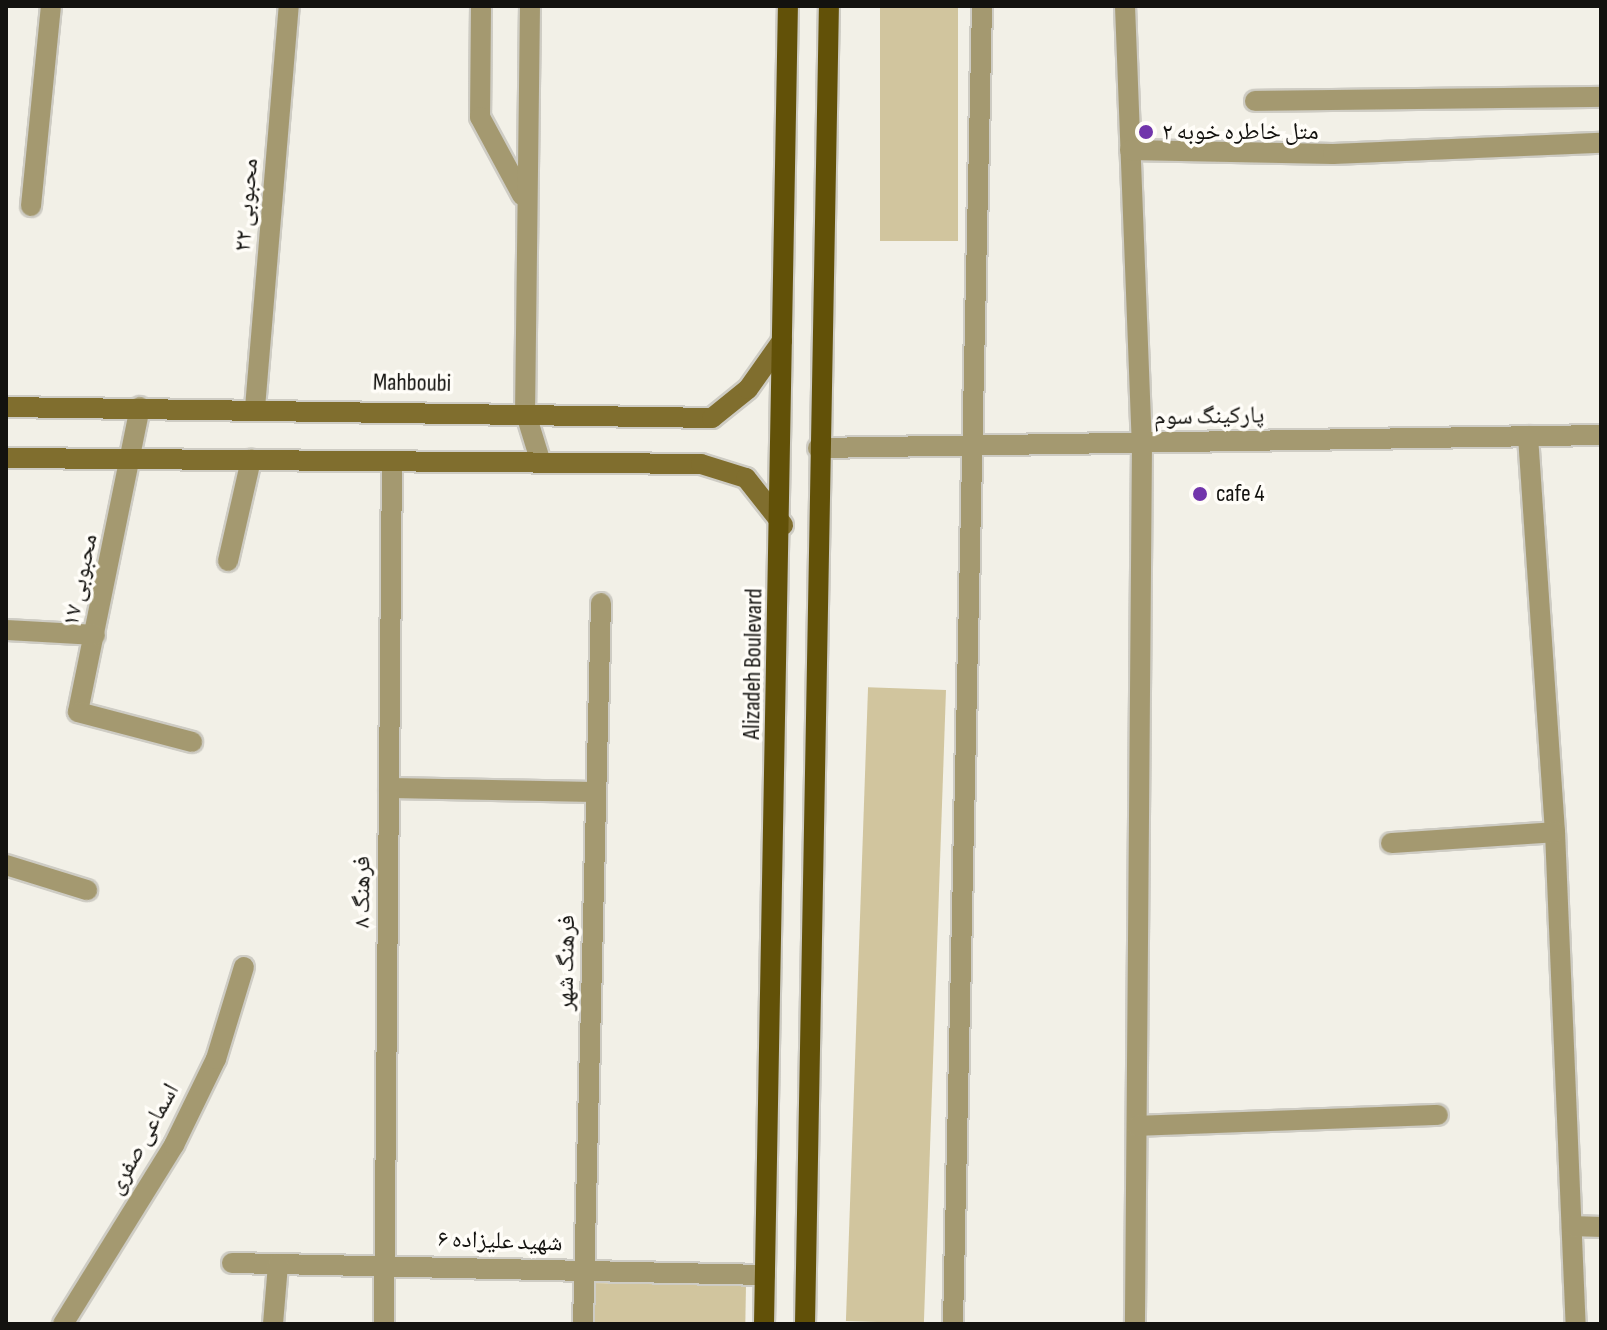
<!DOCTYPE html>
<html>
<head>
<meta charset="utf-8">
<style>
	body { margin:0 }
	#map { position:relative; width:1607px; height:1330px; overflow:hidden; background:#f2f0e7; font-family:"Sofia Sans Condensed","Noto Naskh Arabic",sans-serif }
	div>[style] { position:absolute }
	.green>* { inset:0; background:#d1c59e; transform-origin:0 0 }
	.roads { filter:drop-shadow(2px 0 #ceccc4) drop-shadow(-2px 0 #ceccc4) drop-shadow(0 2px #ceccc4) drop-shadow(0 -2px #ceccc4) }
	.street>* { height:20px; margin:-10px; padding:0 10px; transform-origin:10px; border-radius:10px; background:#a49970 }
	.secondary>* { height:20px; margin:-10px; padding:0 10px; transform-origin:10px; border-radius:10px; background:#806e2e }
	.primary>* { height:20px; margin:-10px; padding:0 10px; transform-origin:10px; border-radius:10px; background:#625108 }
	.dots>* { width:22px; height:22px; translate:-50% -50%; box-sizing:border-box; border:4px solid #fffdf8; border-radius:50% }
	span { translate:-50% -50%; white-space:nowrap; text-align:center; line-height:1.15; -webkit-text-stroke:7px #fffdf8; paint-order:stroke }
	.poi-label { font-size:24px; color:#13120f }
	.left { translate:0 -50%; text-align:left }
	.street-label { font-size:24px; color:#13120f }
	.frame { position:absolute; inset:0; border:8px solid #13120f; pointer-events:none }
</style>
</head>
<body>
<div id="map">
	<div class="green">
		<div style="left:880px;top:6px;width:78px;height:235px"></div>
		<div style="left:946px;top:690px;width:634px;height:78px;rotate:92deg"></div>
		<div style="left:592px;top:1283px;width:154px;height:41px;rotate:1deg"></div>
	</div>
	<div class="roads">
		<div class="street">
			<div style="left:481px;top:6px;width:111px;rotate:90.5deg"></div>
			<div style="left:480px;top:117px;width:89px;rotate:61.7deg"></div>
			<div style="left:530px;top:6px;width:405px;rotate:90.7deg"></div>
			<div style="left:525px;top:411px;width:54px;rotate:72.9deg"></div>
			<div style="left:1125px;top:6px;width:437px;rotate:87.8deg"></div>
			<div style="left:1142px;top:443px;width:881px;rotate:90.46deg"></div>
			<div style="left:1255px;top:101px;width:346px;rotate:-0.7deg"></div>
			<div style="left:1130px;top:150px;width:203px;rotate:1.1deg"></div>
			<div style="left:1333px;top:154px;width:268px;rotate:-2.4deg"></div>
			<div style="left:31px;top:206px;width:201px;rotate:-84.3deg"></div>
			<div style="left:140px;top:407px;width:311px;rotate:101.5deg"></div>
			<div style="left:78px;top:712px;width:118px;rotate:14.7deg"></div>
			<div style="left:255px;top:408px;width:403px;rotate:-85.2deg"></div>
			<div style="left:1528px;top:436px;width:397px;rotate:86.1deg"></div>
			<div style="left:1555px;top:832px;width:492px;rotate:87.6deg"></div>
			<div style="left:818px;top:448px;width:783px;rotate:-0.95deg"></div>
			<div style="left:228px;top:561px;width:104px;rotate:-77.2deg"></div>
			<div style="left:6px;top:630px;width:89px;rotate:3.2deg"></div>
			<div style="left:389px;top:788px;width:207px;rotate:1.1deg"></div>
			<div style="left:1391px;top:843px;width:164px;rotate:-3.8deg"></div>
			<div style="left:6px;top:865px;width:85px;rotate:17.2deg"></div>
			<div style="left:1137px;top:1126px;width:301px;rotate:-2.1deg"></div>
			<div style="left:1572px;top:1226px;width:29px;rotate:2deg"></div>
			<div style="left:232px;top:1263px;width:533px;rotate:1.29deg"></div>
			<div style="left:63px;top:1324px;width:211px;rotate:-58.2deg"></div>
			<div style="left:174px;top:1145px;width:96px;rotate:-64deg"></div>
			<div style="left:216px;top:1059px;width:96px;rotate:-73.1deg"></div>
			<div style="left:273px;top:1324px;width:60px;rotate:-85.2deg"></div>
			<div style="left:384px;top:1324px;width:863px;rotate:-89.47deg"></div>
			<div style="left:583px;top:1324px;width:721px;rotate:-88.57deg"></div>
			<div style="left:953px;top:1324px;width:1318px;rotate:-88.74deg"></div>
		</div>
		<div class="secondary">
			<div style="left:6px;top:407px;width:706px;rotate:0.89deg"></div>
			<div style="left:712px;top:418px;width:46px;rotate:-38.9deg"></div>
			<div style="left:748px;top:389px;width:59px;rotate:-54.7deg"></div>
			<div style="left:6px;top:458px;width:695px;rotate:0.49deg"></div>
			<div style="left:701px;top:464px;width:47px;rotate:17.3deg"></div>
			<div style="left:746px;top:478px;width:60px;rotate:51.8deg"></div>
		</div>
		<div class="primary">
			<div style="left:764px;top:1324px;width:1318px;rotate:-88.96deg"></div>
			<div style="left:805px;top:1324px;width:1318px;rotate:-88.96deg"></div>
		</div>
	</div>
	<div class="dots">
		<div style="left:1146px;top:132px;background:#7135ab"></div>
		<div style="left:1200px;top:494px;background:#7135ab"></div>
	</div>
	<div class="poi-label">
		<span class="left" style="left:1162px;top:132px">متل خاطره خوبه ۲</span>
		<span class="left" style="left:1216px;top:494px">cafe 4</span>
	</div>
	<div class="street-label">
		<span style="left:246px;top:205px;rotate:-85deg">محبوبی ۲۲</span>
		<span style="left:412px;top:383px;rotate:1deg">Mahboubi</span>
		<span style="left:1209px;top:416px;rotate:-1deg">پارکینگ سوم</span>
		<span style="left:80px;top:580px;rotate:-78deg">محبوبی ۱۷</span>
		<span style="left:753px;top:664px;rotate:-89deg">Alizadeh Boulevard</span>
		<span style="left:362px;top:892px;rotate:-90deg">فرهنگ ۸</span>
		<span style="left:566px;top:963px;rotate:-89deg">فرهنگ شهر</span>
		<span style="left:143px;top:1139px;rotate:-61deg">اسماعی صفری</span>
		<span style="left:500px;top:1241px;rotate:2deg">شهید علیزاده ۶</span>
	</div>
	<div class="frame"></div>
</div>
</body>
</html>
